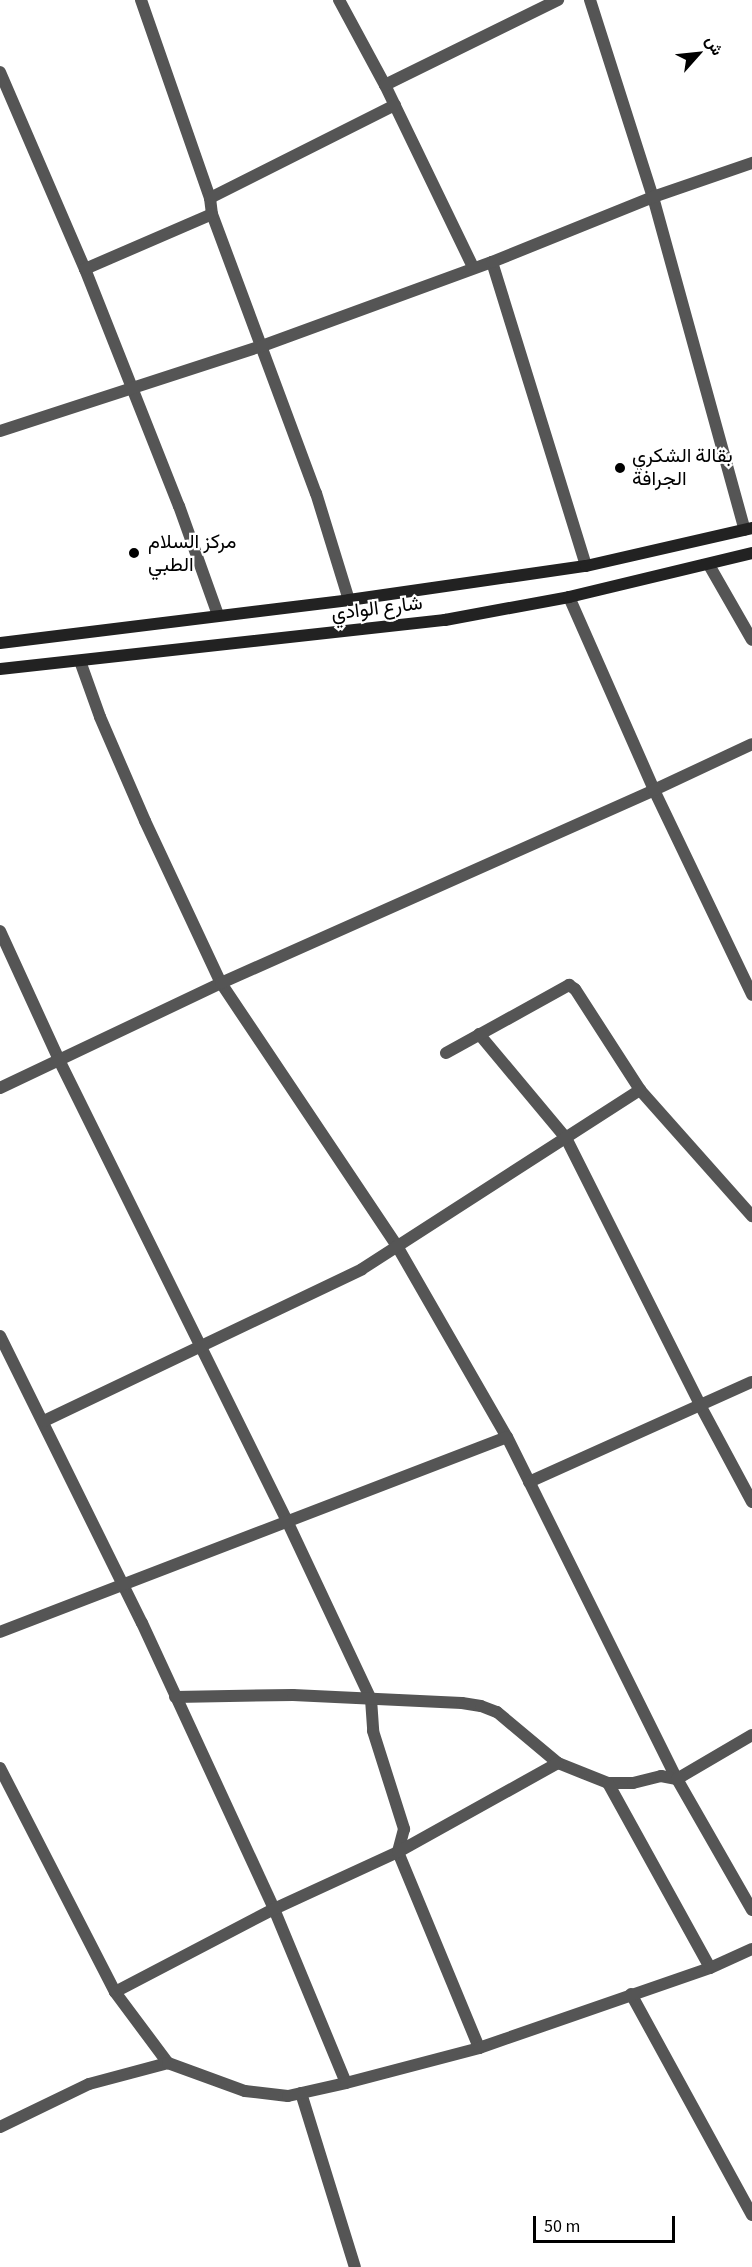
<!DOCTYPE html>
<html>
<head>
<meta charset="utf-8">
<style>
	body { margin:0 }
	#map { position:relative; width:752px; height:2267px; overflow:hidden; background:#fff; font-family:"Source Sans 3",Vazirmatn,sans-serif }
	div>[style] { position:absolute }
	.street>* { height:12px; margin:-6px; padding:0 6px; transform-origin:6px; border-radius:6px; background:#555 }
	.secondary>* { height:12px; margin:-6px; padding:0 6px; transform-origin:6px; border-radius:6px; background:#222 }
	.dots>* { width:16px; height:16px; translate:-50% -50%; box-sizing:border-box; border:3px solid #fff; border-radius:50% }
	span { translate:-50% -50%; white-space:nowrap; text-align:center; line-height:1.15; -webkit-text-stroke:4.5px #fff; paint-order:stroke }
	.poi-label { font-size:20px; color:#000 }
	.left { translate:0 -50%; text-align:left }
	.street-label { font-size:20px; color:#000 }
	.north { position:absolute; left:668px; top:24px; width:60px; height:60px; -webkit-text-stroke:4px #fff; paint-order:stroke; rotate:63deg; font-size:16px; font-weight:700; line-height:24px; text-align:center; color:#000 }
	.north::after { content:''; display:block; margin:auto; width:21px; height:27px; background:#000; clip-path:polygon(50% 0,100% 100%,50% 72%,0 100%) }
	.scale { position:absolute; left:533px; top:2216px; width:142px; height:27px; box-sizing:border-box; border:3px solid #000; border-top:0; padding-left:8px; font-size:18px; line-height:21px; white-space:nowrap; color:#000; -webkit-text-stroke:4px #fff; paint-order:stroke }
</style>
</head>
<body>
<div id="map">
	<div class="street">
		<div style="left:141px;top:0;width:210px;rotate:70.8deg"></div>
		<div style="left:210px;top:198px;width:16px;rotate:83deg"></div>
		<div style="left:212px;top:214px;width:298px;rotate:69.6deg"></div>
		<div style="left:316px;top:493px;width:112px;rotate:72.9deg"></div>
		<div style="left:339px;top:0;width:97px;rotate:61.6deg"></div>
		<div style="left:385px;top:85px;width:202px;rotate:64.2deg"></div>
		<div style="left:590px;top:0;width:207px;rotate:72.3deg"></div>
		<div style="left:653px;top:197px;width:345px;rotate:74.6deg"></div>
		<div style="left:0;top:72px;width:215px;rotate:66.7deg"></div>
		<div style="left:85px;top:269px;width:255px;rotate:68.4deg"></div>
		<div style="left:179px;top:506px;width:116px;rotate:70.3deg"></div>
		<div style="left:385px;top:85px;width:193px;rotate:-26.2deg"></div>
		<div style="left:210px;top:198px;width:207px;rotate:-26.7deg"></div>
		<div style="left:492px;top:262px;width:318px;rotate:72.8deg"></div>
		<div style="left:85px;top:269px;width:138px;rotate:-23.4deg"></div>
		<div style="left:0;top:431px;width:275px;rotate:-18deg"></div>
		<div style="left:262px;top:346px;width:245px;rotate:-20.1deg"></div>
		<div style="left:492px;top:262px;width:174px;rotate:-22deg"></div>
		<div style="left:653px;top:197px;width:105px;rotate:-19deg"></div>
		<div style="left:709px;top:565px;width:86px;rotate:60.2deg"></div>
		<div style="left:569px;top:597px;width:211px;rotate:66.2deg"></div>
		<div style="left:654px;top:790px;width:227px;rotate:64.4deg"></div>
		<div style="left:80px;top:661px;width:59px;rotate:70.3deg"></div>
		<div style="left:100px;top:717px;width:113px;rotate:66.6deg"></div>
		<div style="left:145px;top:821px;width:179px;rotate:64.9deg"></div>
		<div style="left:221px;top:983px;width:316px;rotate:56.2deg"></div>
		<div style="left:397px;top:1246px;width:220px;rotate:60.1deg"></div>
		<div style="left:507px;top:1437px;width:382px;rotate:63.6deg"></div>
		<div style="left:677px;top:1779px;width:151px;rotate:60.2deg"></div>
		<div style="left:0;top:931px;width:142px;rotate:65.4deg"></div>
		<div style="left:59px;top:1060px;width:517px;rotate:63.68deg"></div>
		<div style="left:288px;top:1523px;width:195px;rotate:64.8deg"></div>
		<div style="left:371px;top:1699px;width:32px;rotate:86deg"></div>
		<div style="left:373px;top:1731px;width:103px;rotate:72.4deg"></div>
		<div style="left:404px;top:1829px;width:24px;rotate:105deg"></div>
		<div style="left:398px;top:1852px;width:212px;rotate:67.5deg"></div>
		<div style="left:479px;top:1034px;width:136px;rotate:50.1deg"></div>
		<div style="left:566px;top:1138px;width:299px;rotate:63.3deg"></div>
		<div style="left:700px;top:1405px;width:110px;rotate:61.8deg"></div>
		<div style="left:446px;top:1053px;width:141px;rotate:-28.9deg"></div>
		<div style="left:569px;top:985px;width:7px;rotate:34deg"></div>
		<div style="left:575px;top:989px;width:120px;rotate:57.2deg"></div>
		<div style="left:640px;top:1090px;width:169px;rotate:48.4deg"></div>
		<div style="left:0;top:1088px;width:245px;rotate:-25.4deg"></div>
		<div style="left:221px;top:983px;width:474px;rotate:-24deg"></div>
		<div style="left:654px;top:790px;width:108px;rotate:-25.1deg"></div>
		<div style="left:0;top:1336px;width:320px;rotate:63.7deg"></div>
		<div style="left:142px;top:1623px;width:315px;rotate:65.2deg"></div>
		<div style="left:274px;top:1909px;width:188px;rotate:67.5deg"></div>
		<div style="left:44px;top:1421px;width:352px;rotate:-25.5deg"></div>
		<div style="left:362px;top:1269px;width:331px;rotate:-32.8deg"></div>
		<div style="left:529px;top:1482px;width:244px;rotate:-24.2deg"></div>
		<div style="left:0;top:1632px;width:543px;rotate:-21.04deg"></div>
		<div style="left:175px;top:1697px;width:118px;rotate:-1deg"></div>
		<div style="left:293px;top:1695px;width:169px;rotate:2.7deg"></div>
		<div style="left:462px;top:1703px;width:19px;rotate:9deg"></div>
		<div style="left:481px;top:1706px;width:17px;rotate:21deg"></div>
		<div style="left:497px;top:1712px;width:80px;rotate:39.9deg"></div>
		<div style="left:558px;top:1763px;width:54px;rotate:21.8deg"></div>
		<div style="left:608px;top:1783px;width:25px"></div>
		<div style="left:633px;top:1783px;width:29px;rotate:-14deg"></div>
		<div style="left:661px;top:1776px;width:16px;rotate:11deg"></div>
		<div style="left:677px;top:1779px;width:87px;rotate:-30.4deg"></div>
		<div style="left:0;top:1768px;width:252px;rotate:62.8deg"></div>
		<div style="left:115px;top:1992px;width:89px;rotate:53.3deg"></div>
		<div style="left:608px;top:1783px;width:211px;rotate:61.1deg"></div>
		<div style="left:115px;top:1992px;width:179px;rotate:-27.6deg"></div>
		<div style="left:274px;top:1909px;width:136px;rotate:-24.7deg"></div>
		<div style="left:398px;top:1852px;width:183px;rotate:-29.1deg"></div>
		<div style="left:631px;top:1994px;width:252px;rotate:61.3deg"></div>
		<div style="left:301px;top:2093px;width:182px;rotate:72.8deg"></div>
		<div style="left:0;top:2127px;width:99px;rotate:-25.8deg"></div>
		<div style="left:89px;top:2084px;width:82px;rotate:-14.9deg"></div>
		<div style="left:168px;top:2063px;width:82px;rotate:20deg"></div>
		<div style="left:245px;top:2091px;width:43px;rotate:6.6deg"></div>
		<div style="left:288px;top:2096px;width:59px;rotate:-12.6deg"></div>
		<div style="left:346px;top:2083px;width:138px;rotate:-14.7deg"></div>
		<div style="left:479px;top:2048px;width:244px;rotate:-19.1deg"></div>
		<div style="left:710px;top:1968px;width:46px;rotate:-24.3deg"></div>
	</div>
	<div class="secondary">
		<div style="left:0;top:643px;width:352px;rotate:-7deg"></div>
		<div style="left:349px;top:600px;width:239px;rotate:-8.2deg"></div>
		<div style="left:586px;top:566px;width:170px;rotate:-12.9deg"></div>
		<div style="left:0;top:669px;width:448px;rotate:-6.3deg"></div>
		<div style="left:445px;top:620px;width:126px;rotate:-10.5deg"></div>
		<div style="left:569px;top:597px;width:188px;rotate:-13.5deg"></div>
	</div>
	<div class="dots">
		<div style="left:620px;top:468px;background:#000"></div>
		<div style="left:134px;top:553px;background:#000"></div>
	</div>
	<div class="poi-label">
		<span class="left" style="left:632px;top:468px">بقالة الشكري<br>الجرافة</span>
		<span class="left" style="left:148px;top:554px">مركز السلام<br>الطبي</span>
	</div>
	<div class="street-label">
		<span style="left:377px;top:609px;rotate:-7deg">شارع الوادي</span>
	</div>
	<div class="north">ش</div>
	<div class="scale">50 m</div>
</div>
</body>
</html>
